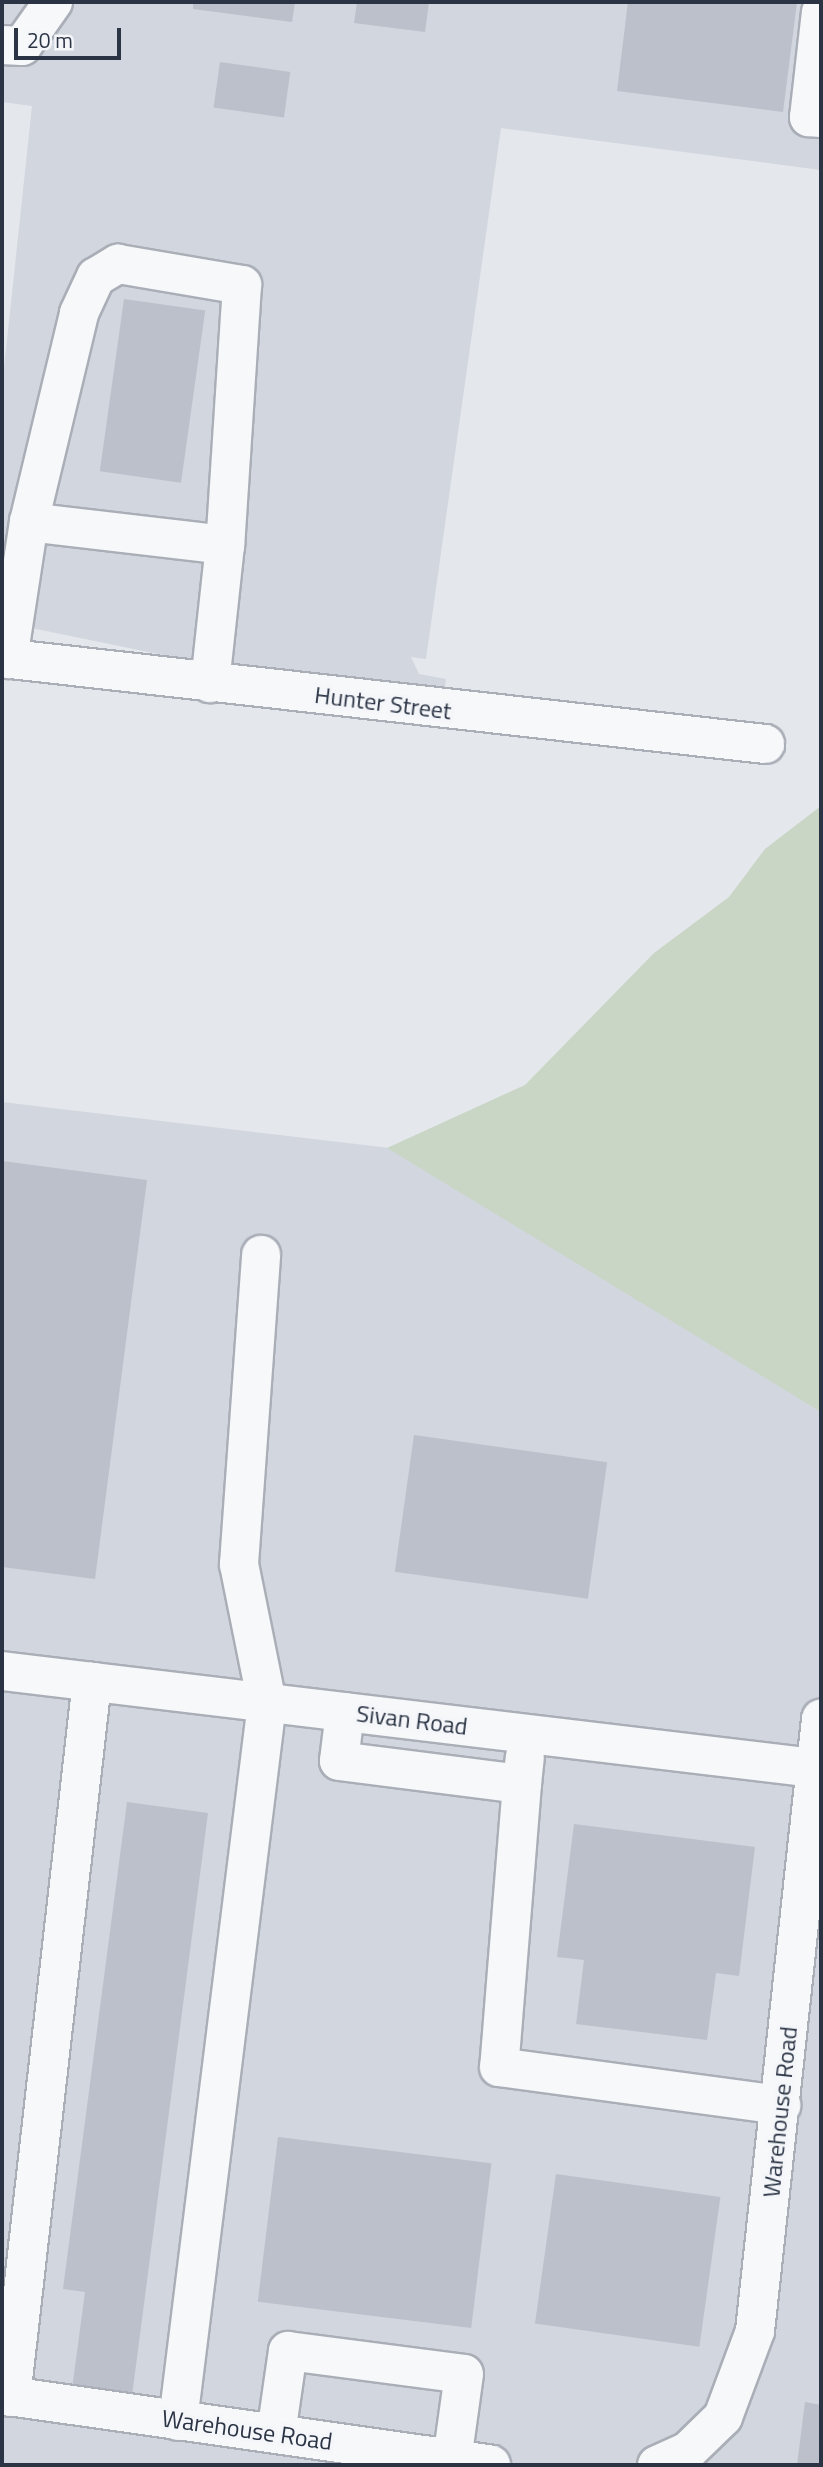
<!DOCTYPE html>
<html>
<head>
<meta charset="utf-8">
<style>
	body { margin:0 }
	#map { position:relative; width:823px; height:2467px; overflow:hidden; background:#e4e7ec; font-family:"Titillium Web",sans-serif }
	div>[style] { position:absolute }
	.built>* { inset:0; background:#d2d6de }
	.green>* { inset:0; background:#c9d6c5 }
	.building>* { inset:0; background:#bbc0ca; transform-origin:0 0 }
	.roads { filter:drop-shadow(2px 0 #a9aeb7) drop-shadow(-2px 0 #a9aeb7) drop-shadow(0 2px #a9aeb7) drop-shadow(0 -2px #a9aeb7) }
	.minor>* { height:38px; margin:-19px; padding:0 19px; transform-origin:19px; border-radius:19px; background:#f7f8fa }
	span { translate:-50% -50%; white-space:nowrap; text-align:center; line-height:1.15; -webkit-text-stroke:7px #f4f6f9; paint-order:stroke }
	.street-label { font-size:24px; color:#2b3445 }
	.frame { position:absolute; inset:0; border:4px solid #2b3445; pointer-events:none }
	.scale { position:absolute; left:14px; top:28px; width:107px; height:32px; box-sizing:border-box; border:4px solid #2b3445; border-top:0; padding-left:9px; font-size:21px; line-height:24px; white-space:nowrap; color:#2b3445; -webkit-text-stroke:5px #f4f6f9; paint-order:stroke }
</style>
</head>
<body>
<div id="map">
	<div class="built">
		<div style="clip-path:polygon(2px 2px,821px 2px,821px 170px,501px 128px,426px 659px,411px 657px,419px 674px,446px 679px,442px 712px,2px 622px,2px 387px,32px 106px,2px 102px)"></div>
		<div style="clip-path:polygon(2px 1102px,398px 1149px,484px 1202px,821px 1248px,821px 2465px,2px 2465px)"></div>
	</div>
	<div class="green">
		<div style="clip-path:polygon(821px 806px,821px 1412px,387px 1148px,525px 1085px,654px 953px,729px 897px,765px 849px)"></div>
	</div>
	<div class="building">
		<div style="clip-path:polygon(193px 2px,295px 2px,292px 22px,193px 9px)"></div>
		<div style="clip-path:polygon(357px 2px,429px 2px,425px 32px,354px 23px)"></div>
		<div style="clip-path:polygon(628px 2px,797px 2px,783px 112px,617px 91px)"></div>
		<div style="left:220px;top:62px;width:71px;height:46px;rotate:8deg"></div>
		<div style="left:124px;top:299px;width:82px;height:174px;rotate:8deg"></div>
		<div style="clip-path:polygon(2px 1161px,147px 1180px,95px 1579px,2px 1567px)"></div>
		<div style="left:414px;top:1435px;width:195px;height:138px;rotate:8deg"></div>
		<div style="clip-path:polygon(127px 1802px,208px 1813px,132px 2396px,72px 2389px,85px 2292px,63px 2289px)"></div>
		<div style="clip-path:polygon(574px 1824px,755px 1847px,739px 1976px,716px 1973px,707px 2040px,576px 2024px,584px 1960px,557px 1957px)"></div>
		<div style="left:278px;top:2137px;width:215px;height:166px;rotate:7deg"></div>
		<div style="left:556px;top:2174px;width:166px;height:151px;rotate:8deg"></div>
		<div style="clip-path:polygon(805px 2402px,821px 2405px,821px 2465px,797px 2465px)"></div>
	</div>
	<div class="roads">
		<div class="minor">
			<div style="left:821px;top:12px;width:106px;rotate:96.5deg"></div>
			<div style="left:809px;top:117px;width:12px;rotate:5deg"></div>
			<div style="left:2px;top:45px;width:20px;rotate:3deg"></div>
			<div style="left:22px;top:46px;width:54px;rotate:-54.8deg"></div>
			<div style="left:29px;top:522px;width:215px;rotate:-76.5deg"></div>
			<div style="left:79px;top:313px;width:40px;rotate:-65deg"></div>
			<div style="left:96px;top:277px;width:26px;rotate:-31deg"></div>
			<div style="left:118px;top:264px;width:126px;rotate:9.6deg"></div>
			<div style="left:242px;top:285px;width:261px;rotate:93.7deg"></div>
			<div style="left:2px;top:658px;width:768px;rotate:6.43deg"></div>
			<div style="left:8px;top:659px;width:139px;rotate:-81.3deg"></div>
			<div style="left:29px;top:522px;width:197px;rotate:6.7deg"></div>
			<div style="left:225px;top:545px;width:139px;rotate:96.2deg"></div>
			<div style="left:2px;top:1671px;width:825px;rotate:6.82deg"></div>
			<div style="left:345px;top:1712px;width:49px;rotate:97deg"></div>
			<div style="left:339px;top:1761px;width:184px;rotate:7.2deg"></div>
			<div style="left:522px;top:1784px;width:27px;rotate:-84deg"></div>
			<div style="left:522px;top:1784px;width:284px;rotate:94.6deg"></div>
			<div style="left:499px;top:2067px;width:285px;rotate:7.7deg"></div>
			<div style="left:2px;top:2395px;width:494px;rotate:8.1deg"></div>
			<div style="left:11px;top:2397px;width:720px;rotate:-83.54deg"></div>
			<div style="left:178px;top:2421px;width:723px;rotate:-82.93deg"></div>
			<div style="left:267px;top:1703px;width:142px;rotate:-101.4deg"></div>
			<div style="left:239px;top:1564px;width:310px;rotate:-85.9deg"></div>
			<div style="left:276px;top:2434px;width:84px;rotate:-81.8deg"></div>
			<div style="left:288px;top:2351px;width:177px;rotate:7.4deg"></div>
			<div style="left:464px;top:2374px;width:87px;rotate:97.9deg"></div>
			<div style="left:657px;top:2465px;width:34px;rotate:-24deg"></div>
			<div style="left:688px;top:2451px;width:49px;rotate:-44.2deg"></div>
			<div style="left:723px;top:2417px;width:92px;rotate:-69.6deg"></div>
			<div style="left:755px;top:2331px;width:616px;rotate:-83.84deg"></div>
		</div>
	</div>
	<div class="street-label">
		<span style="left:383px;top:703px;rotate:7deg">Hunter Street</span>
		<span style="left:412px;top:1720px;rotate:7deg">Sivan Road</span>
		<span style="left:780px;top:2112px;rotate:-84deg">Warehouse Road</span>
		<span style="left:247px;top:2430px;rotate:8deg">Warehouse Road</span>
	</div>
	<div class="frame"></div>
	<div class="scale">20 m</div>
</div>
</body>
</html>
